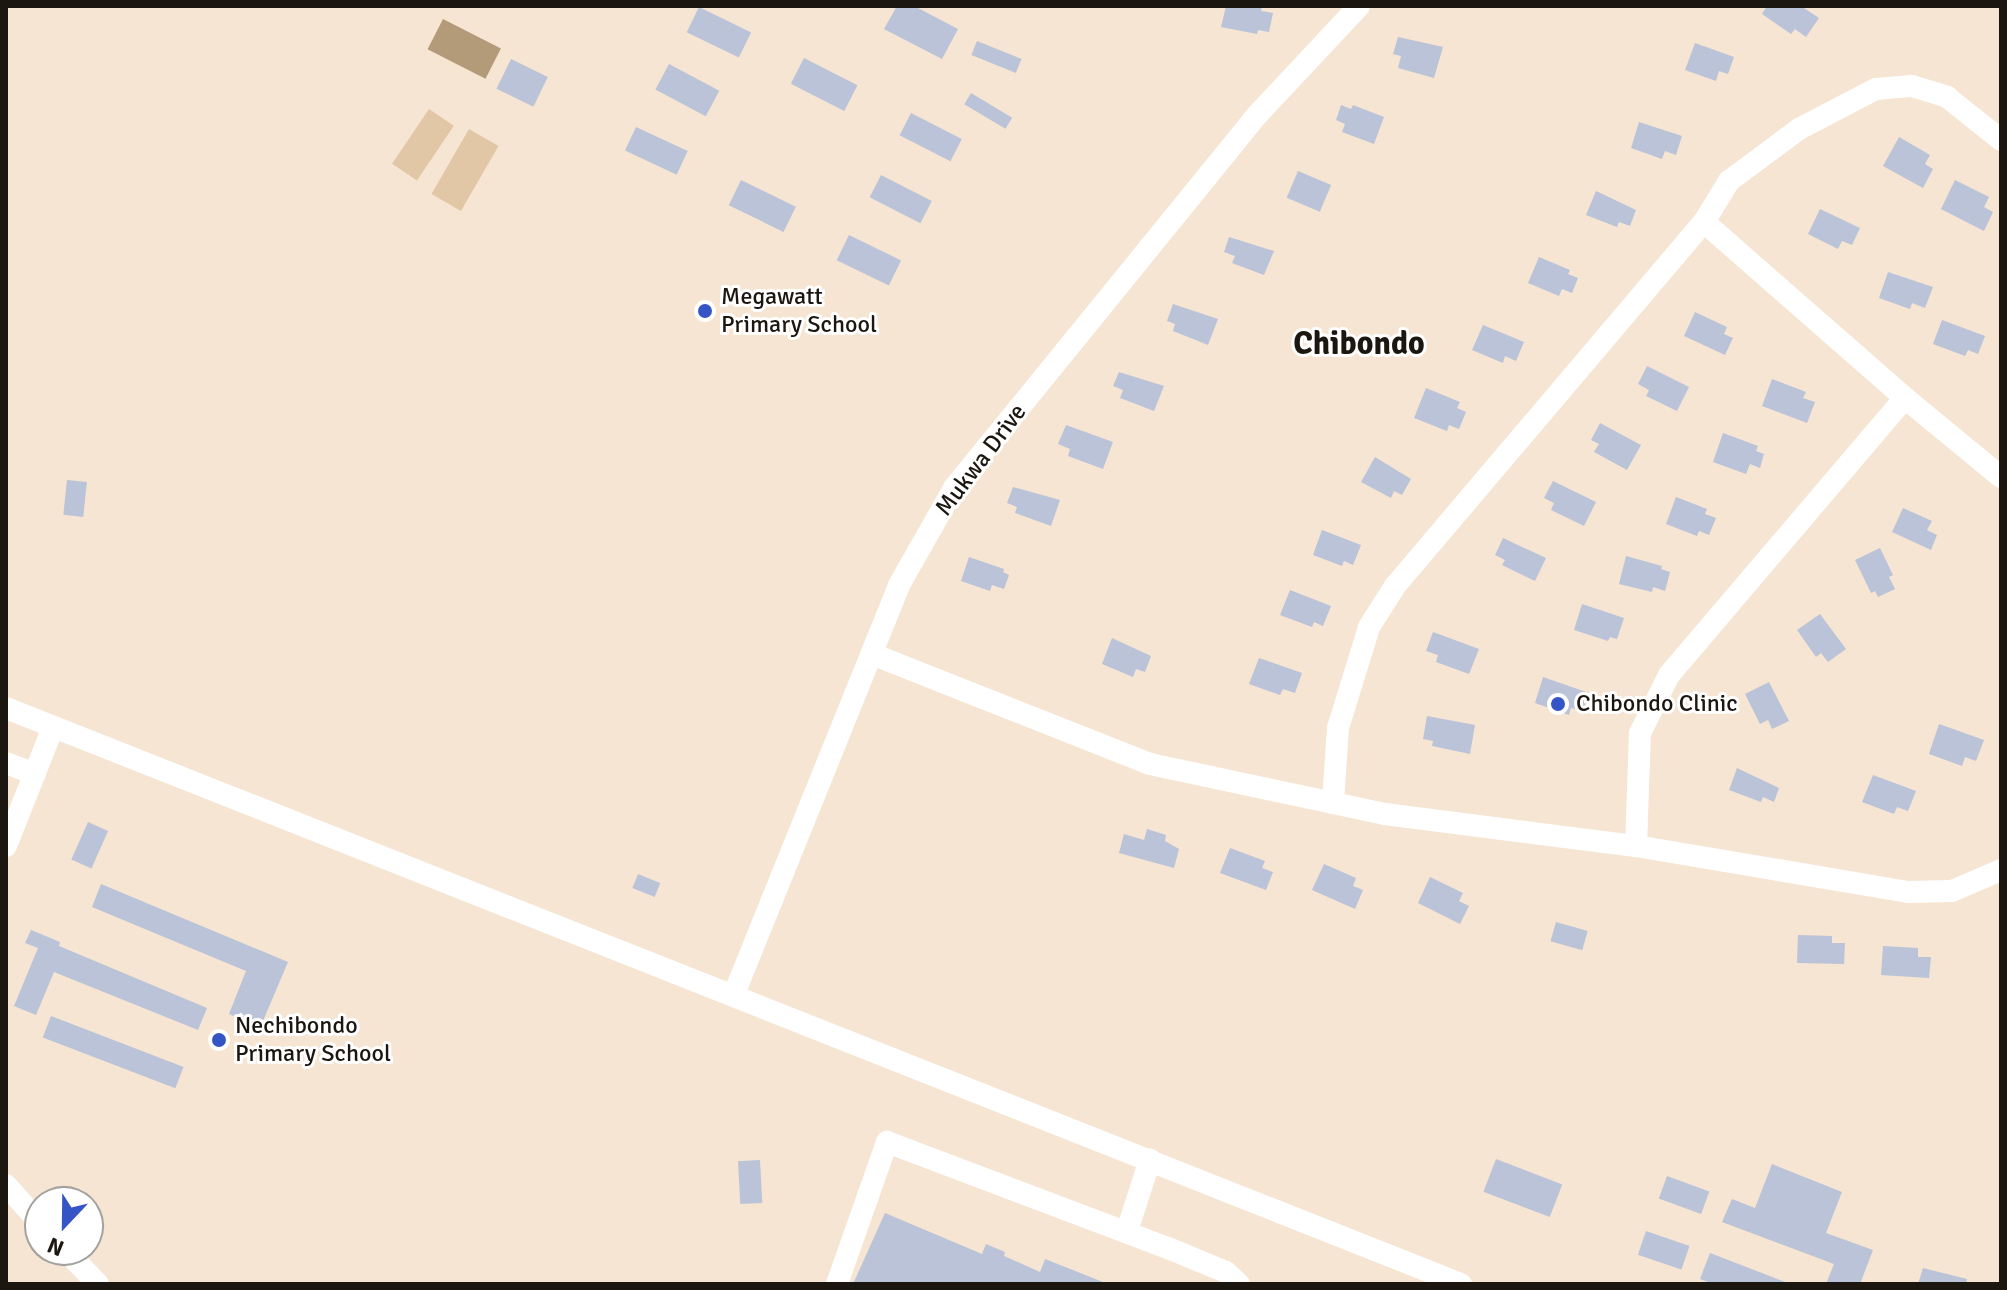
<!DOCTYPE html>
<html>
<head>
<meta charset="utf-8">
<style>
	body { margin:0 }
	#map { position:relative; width:2007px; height:1290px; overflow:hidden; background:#f5e5d2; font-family:Signika,sans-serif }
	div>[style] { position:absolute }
	.green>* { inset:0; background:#e2c7a6; transform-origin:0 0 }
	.water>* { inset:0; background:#b39a79; transform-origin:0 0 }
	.building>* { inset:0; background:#bac3d8; transform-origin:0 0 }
	.minor>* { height:22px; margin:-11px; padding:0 11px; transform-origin:11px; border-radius:11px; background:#fff }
	.dots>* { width:22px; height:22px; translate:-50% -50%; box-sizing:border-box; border:4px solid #fff; border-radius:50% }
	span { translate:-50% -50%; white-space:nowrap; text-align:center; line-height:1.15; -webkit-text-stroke:6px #fff; paint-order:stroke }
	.poi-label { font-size:24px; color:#1b160f }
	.left { translate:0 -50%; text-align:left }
	.street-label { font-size:24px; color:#1b160f }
	.district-label { font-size:32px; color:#1b160f; font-weight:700 }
	.frame { position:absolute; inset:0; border:8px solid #1b160f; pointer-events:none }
	.north { position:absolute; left:24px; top:1186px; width:80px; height:80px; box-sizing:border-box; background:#fff; border:2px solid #a4a29f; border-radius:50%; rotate:202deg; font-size:22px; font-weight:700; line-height:32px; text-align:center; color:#1b160f }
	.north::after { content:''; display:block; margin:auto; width:28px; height:36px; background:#3555c6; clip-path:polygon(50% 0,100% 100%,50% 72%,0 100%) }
</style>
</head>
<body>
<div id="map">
	<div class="green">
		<div style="left:429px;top:109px;width:30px;height:66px;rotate:34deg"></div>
		<div style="left:469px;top:129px;width:34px;height:75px;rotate:30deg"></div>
	</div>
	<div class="water">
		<div style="left:443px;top:19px;width:65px;height:34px;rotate:27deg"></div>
	</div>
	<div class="building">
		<div style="clip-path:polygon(897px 6px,914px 6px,958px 29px,942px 59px,884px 29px)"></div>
		<div style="clip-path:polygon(1226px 6px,1262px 6px,1261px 11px,1273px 13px,1269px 32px,1258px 30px,1257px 34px,1221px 27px)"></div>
		<div style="clip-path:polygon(1767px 6px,1801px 6px,1819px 18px,1806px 37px,1795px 29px,1791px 34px,1762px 14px)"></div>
		<div style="left:699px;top:7px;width:58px;height:28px;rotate:26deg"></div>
		<div style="clip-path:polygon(1398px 37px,1443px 47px,1434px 78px,1398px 68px,1401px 56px,1393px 54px)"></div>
		<div style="left:977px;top:41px;width:48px;height:15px;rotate:22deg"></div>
		<div style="clip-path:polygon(1695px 43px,1734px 57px,1728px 74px,1719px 71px,1716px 81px,1685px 70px)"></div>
		<div style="left:804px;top:58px;width:60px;height:29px;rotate:27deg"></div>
		<div style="left:511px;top:59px;width:41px;height:33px;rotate:26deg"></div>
		<div style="left:669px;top:64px;width:57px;height:29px;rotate:28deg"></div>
		<div style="left:971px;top:93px;width:48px;height:13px;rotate:31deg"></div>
		<div style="clip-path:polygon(1341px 105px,1351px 109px,1353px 105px,1384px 117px,1374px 144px,1342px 132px,1345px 124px,1336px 120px)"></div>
		<div style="left:911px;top:113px;width:57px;height:25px;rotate:27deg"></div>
		<div style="clip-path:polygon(1639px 122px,1682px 136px,1676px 155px,1665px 151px,1662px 159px,1631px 148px)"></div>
		<div style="left:636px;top:127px;width:57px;height:26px;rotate:25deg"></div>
		<div style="clip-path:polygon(1899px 137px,1930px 155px,1925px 164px,1933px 169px,1923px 188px,1883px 166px)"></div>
		<div style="left:1298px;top:171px;width:36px;height:29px;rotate:23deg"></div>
		<div style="left:881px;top:175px;width:57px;height:25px;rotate:27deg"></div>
		<div style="left:741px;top:180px;width:61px;height:28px;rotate:26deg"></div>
		<div style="clip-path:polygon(1955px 180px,1989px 197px,1984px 207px,1993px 212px,1984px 231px,1941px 209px)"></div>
		<div style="clip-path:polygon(1596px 191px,1636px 210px,1630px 226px,1619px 222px,1617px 227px,1586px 215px)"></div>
		<div style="clip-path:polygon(1820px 209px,1860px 228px,1852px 245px,1842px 241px,1838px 249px,1808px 234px)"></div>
		<div style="left:849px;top:235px;width:58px;height:28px;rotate:26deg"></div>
		<div style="clip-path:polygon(1229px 237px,1274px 251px,1264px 275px,1232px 263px,1235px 256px,1224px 252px)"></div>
		<div style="clip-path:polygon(1539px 257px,1570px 270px,1568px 274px,1578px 278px,1572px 293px,1562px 289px,1559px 296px,1528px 283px)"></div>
		<div style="clip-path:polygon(1888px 272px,1933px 287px,1925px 308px,1912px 303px,1910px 309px,1879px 298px)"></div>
		<div style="clip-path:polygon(1173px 304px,1218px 319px,1208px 345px,1173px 331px,1175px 324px,1167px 321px)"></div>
		<div style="clip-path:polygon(1695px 312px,1727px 327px,1724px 334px,1733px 338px,1725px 355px,1684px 336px)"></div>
		<div style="clip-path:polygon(1942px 320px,1985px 336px,1978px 354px,1968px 350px,1965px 356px,1933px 344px)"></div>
		<div style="clip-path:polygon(1483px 325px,1524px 342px,1516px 361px,1505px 356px,1503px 363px,1472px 350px)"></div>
		<div style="clip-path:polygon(1647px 366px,1689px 387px,1677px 411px,1646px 396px,1649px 390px,1638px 384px)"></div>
		<div style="clip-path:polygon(1119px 372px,1164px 386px,1154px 411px,1120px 398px,1123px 390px,1113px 386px)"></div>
		<div style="clip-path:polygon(1772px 379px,1806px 392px,1803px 398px,1815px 402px,1807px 423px,1762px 406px)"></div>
		<div style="clip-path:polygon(1426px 388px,1460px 402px,1457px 408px,1466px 412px,1459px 429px,1449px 425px,1447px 431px,1414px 418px)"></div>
		<div style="clip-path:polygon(1600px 423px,1641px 445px,1627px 470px,1594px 452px,1599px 444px,1591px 440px)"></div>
		<div style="clip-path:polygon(1066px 425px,1113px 442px,1103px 469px,1068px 456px,1070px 449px,1058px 444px)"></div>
		<div style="clip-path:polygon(1723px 433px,1758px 446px,1756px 451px,1764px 454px,1760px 468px,1750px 464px,1746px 474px,1713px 462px)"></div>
		<div style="clip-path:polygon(1375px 457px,1411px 479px,1402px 495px,1394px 491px,1391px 498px,1361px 482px)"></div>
		<div style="left:67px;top:480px;width:20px;height:35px;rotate:6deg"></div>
		<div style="clip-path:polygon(1553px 481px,1596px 502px,1584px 526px,1551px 510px,1554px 503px,1544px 498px)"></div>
		<div style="clip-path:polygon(1013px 487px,1060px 500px,1051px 526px,1015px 513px,1017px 507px,1007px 503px)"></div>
		<div style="clip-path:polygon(1676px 497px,1707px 509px,1705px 514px,1716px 518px,1709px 535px,1699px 531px,1697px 536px,1666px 524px)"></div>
		<div style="clip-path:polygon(1903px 508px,1932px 521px,1927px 530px,1937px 535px,1931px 550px,1892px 532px)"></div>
		<div style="clip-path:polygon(1322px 530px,1361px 545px,1353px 565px,1344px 561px,1342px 566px,1313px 555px)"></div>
		<div style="clip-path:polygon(1503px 538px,1546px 558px,1535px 581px,1502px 565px,1505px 560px,1495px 555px)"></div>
		<div style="clip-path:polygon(1880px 548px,1893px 575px,1889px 577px,1895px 589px,1878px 597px,1875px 591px,1871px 593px,1855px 560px)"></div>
		<div style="clip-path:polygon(1626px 556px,1662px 566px,1661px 569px,1670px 572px,1665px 591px,1653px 587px,1652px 592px,1619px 584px)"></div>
		<div style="clip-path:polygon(969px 557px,1004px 569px,1003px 572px,1009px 575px,1004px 589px,992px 585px,990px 591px,961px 581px)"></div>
		<div style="clip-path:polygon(1290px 590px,1331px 606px,1323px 626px,1314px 622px,1312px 627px,1280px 615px)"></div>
		<div style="clip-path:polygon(1582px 604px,1624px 618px,1617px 639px,1610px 637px,1608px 641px,1574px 630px)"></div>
		<div style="clip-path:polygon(1820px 614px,1846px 649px,1828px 662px,1821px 653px,1816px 657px,1797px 630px)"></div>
		<div style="clip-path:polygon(1433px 632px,1479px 649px,1469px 674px,1436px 662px,1438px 655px,1426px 651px)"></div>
		<div style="clip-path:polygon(1112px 638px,1151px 656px,1145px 672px,1136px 669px,1133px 677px,1102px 664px)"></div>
		<div style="clip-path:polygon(1259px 658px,1302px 673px,1295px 693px,1283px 689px,1280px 695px,1249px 684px)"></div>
		<div style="clip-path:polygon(1543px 677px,1589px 693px,1583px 711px,1571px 708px,1569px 715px,1535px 703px)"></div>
		<div style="clip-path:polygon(1769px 682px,1789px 721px,1772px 729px,1768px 720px,1760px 724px,1745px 694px)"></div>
		<div style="clip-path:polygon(1427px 716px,1475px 725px,1470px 754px,1432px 746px,1433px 741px,1423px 739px)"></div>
		<div style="clip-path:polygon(1939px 724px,1984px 740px,1976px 761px,1965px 757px,1962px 766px,1929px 754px)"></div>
		<div style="clip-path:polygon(1737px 768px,1779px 788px,1774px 802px,1763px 797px,1761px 802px,1729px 790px)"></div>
		<div style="clip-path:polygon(1873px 775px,1916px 791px,1908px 811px,1897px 807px,1894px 814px,1862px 802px)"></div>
		<div style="left:88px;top:822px;width:22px;height:41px;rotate:24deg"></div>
		<div style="clip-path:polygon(1147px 829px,1166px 835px,1165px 841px,1179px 849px,1174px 868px,1119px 853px,1124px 834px,1144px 840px)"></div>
		<div style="clip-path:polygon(1230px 848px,1265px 861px,1262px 868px,1273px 872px,1266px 890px,1220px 873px)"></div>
		<div style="clip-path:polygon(1324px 864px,1356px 878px,1353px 886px,1363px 890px,1355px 909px,1312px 890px)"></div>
		<div style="left:638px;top:874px;width:24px;height:15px;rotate:22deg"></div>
		<div style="clip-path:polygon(1430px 877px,1463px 893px,1459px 901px,1469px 906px,1460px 924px,1418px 903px)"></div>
		<div style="clip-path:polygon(101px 884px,288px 962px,260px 1028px,229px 1014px,246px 971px,92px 907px)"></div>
		<div style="left:1556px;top:922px;width:33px;height:20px;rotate:16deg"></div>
		<div style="clip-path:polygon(31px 930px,60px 942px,59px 946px,207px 1008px,198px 1030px,54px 972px,36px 1015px,14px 1006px,38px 948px,25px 943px)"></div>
		<div style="clip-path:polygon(1798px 935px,1832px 936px,1832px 943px,1845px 943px,1844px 964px,1797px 963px)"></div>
		<div style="clip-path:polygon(1883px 946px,1918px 948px,1918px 957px,1931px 957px,1929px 978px,1881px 975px)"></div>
		<div style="left:51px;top:1016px;width:142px;height:23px;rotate:21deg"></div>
		<div style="left:1496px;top:1159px;width:71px;height:35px;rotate:21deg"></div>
		<div style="left:760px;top:1160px;width:43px;height:22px;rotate:87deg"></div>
		<div style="clip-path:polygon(1772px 1164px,1842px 1192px,1826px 1233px,1873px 1250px,1860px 1284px,1826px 1284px,1834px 1264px,1722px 1222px,1732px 1199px,1755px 1208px)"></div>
		<div style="left:1667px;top:1176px;width:45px;height:24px;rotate:20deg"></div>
		<div style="clip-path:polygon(885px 1213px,982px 1254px,986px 1244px,1005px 1252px,1004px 1256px,1040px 1272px,1045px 1259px,1108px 1284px,853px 1284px)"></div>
		<div style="left:1646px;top:1231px;width:46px;height:25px;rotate:19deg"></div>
		<div style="clip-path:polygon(1710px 1253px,1788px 1283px,1788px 1284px,1713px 1284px,1700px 1279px)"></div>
		<div style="clip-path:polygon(1923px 1268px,1967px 1279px,1966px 1284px,1918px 1284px)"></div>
	</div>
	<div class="minor">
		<div style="left:1704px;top:222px;width:267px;rotate:41.2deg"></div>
		<div style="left:1905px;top:398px;width:124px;rotate:39.5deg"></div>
		<div style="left:872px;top:654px;width:299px;rotate:21.6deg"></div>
		<div style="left:1150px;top:764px;width:240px;rotate:12deg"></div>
		<div style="left:1385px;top:814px;width:253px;rotate:7.3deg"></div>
		<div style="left:1636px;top:846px;width:276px;rotate:9.6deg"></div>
		<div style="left:1908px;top:892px;width:44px;rotate:-1.3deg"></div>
		<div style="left:1952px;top:891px;width:53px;rotate:-23.2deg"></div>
		<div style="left:6px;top:708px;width:1565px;rotate:21.6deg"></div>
		<div style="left:6px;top:763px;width:31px;rotate:21deg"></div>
		<div style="left:1333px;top:803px;width:75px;rotate:-86.2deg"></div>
		<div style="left:1338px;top:728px;width:106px;rotate:-72.9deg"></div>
		<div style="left:1369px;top:627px;width:49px;rotate:-57.6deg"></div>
		<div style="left:1395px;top:586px;width:477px;rotate:-49.7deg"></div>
		<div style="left:1704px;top:222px;width:48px;rotate:-58.6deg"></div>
		<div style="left:1729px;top:181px;width:87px;rotate:-36.6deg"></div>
		<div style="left:1799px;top:129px;width:87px;rotate:-27.5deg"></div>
		<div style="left:1876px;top:89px;width:36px;rotate:-5deg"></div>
		<div style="left:1912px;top:86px;width:37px;rotate:17deg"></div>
		<div style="left:1947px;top:97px;width:69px;rotate:38.5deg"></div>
		<div style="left:6px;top:846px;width:128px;rotate:-68.4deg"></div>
		<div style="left:1636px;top:846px;width:113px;rotate:-88deg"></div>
		<div style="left:1640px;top:733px;width:65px;rotate:-63.4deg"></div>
		<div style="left:1669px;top:675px;width:364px;rotate:-49.6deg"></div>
		<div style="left:734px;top:994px;width:441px;rotate:-68deg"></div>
		<div style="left:899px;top:585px;width:112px;rotate:-60.4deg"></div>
		<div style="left:954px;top:488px;width:483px;rotate:-50.9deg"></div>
		<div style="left:1259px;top:113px;width:146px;rotate:-46.9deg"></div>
		<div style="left:6px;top:1185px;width:51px;rotate:48.2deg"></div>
		<div style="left:1127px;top:1231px;width:75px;rotate:-72.1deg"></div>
		<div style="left:65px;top:1250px;width:47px;rotate:45.9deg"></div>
		<div style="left:837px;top:1284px;width:151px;rotate:-70.6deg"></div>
		<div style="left:887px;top:1142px;width:300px;rotate:20.7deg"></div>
		<div style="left:1168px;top:1248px;width:63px;rotate:22.5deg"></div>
		<div style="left:1226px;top:1272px;width:18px;rotate:43deg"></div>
	</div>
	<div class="dots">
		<div style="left:705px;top:311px;background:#3555c6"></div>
		<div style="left:1558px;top:704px;background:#3555c6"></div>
		<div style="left:219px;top:1040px;background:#3555c6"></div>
	</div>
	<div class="poi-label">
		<span class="left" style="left:721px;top:311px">Megawatt<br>Primary School</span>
		<span class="left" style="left:1576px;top:704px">Chibondo Clinic</span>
		<span class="left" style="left:235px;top:1040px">Nechibondo<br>Primary School</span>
	</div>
	<div class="street-label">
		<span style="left:981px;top:460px;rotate:-53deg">Mukwa Drive</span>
	</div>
	<div class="district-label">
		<span style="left:1359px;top:344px">Chibondo</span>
	</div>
	<div class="frame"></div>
	<div class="north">N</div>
</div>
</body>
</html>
